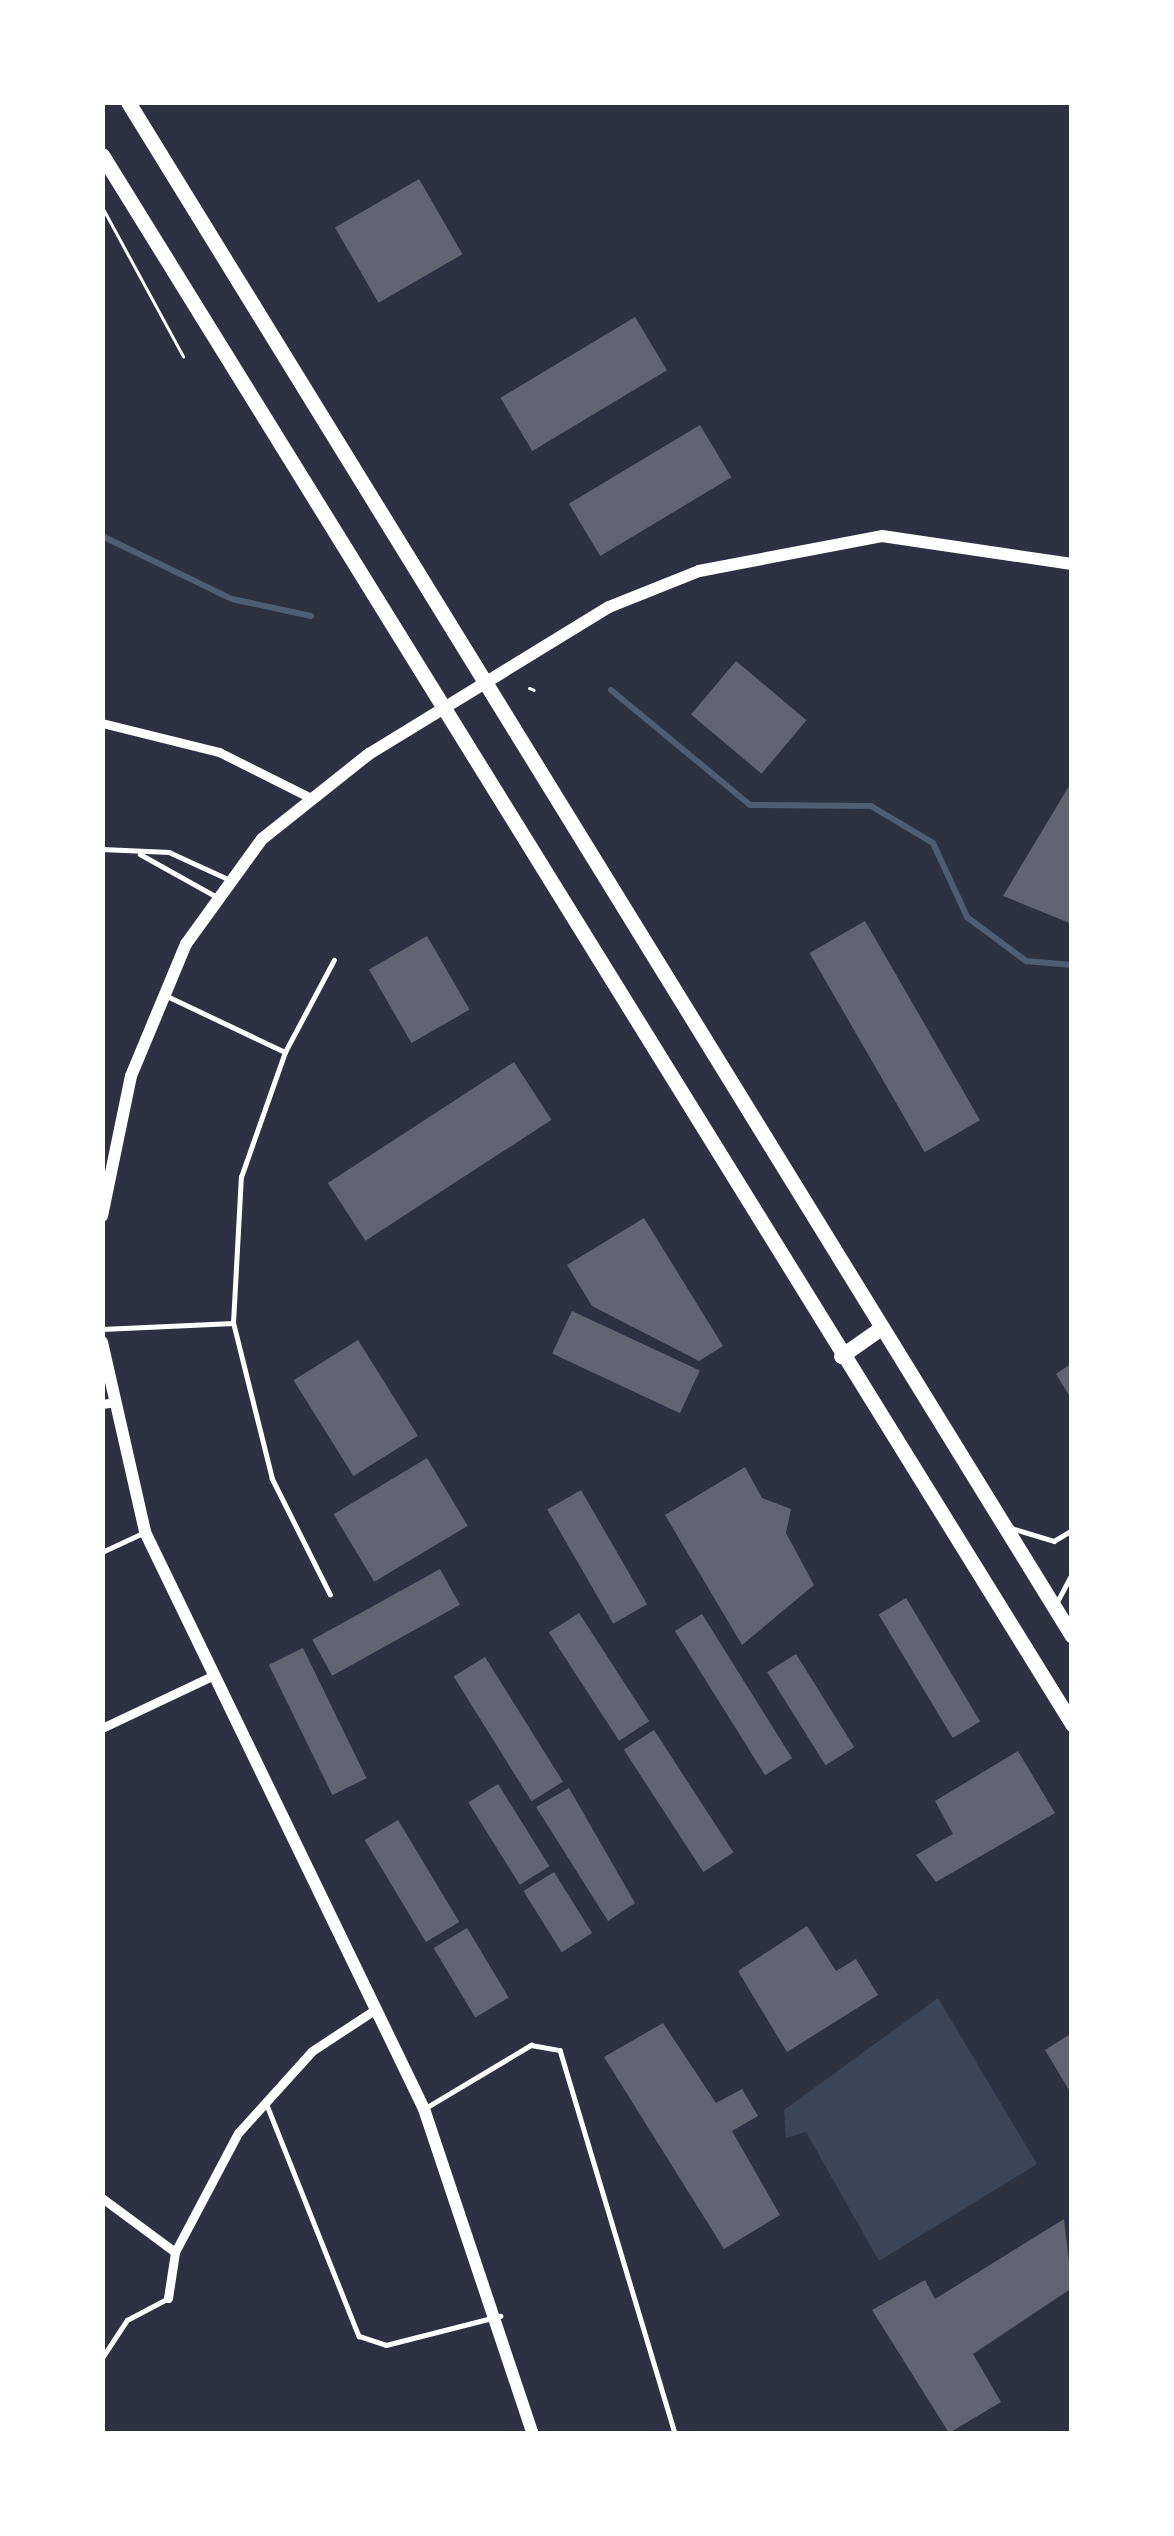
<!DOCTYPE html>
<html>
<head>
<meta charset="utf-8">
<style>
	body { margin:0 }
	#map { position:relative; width:1174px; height:2536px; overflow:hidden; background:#2d3142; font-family:Literata,serif }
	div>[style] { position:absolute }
	.green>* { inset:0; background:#3c4559 }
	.stream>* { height:6px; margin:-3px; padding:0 3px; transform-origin:3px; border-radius:3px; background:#4f5d75 }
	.building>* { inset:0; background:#626471; transform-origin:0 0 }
	.path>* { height:3px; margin:-1.5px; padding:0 1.5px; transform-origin:1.5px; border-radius:1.5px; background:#fff }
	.service>* { height:4.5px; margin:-2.25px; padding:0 2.25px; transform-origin:2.25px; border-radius:2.25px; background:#fff }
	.minor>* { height:9px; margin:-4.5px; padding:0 4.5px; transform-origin:4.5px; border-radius:4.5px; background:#fff }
	.tertiary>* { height:12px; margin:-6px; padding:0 6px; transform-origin:6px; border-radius:6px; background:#fff }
	.primary>* { height:15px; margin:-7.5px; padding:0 7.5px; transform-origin:7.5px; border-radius:7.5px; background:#fff }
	span { translate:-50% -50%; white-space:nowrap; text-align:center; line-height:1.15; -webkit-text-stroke:9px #fff; paint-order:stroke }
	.frame { position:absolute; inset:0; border:105px solid #fff; pointer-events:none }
</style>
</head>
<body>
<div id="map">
	<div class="green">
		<div style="clip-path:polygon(938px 1998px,1037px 2164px,879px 2261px,806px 2132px,786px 2138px,784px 2110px)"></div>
	</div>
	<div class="stream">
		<div style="left:102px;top:536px;width:144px;rotate:25.9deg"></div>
		<div style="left:232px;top:599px;width:81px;rotate:12.1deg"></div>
		<div style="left:611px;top:690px;width:180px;rotate:39.6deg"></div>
		<div style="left:750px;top:805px;width:121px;rotate:0.5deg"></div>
		<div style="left:871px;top:806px;width:72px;rotate:30.8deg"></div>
		<div style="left:933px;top:843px;width:81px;rotate:65.3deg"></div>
		<div style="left:967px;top:917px;width:74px;rotate:36.7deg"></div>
		<div style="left:1026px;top:961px;width:46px;rotate:5deg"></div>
	</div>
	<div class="building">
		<div style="left:419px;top:179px;width:87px;height:97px;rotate:60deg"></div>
		<div style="left:635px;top:317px;width:62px;height:157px;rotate:59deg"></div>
		<div style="left:700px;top:425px;width:61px;height:153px;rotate:59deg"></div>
		<div style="left:736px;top:661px;width:92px;height:70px;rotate:40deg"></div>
		<div style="clip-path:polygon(1072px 781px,1072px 924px,1003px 896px)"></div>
		<div style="left:865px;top:921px;width:230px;height:64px;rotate:60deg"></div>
		<div style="left:427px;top:936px;width:85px;height:67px;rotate:60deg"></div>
		<div style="left:514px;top:1062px;width:69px;height:222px;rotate:57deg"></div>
		<div style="clip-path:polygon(644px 1218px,723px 1346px,699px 1361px,592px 1306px,567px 1265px)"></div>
		<div style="left:572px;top:1311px;width:141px;height:47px;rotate:25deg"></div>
		<div style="left:358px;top:1340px;width:113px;height:76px;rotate:58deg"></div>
		<div style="clip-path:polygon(1072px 1363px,1072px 1400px,1056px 1374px)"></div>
		<div style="left:427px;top:1458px;width:79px;height:109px;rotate:59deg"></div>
		<div style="clip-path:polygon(745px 1467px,762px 1498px,791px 1509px,786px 1533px,814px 1585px,742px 1645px,665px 1515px)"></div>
		<div style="left:581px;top:1490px;width:132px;height:39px;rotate:60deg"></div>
		<div style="left:440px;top:1569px;width:41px;height:146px;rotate:61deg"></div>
		<div style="left:906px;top:1598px;width:144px;height:32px;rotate:59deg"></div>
		<div style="left:579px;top:1613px;width:129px;height:36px;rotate:57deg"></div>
		<div style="left:702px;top:1614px;width:170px;height:32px;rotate:58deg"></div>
		<div style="left:303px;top:1648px;width:145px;height:38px;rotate:64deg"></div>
		<div style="left:796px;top:1654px;width:110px;height:34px;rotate:58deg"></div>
		<div style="left:485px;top:1657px;width:147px;height:37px;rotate:58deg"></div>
		<div style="left:654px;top:1730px;width:146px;height:36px;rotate:57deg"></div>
		<div style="clip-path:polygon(1018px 1751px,1055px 1813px,936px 1882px,916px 1855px,953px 1834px,935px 1801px)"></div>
		<div style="left:498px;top:1784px;width:97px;height:35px;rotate:58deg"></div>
		<div style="clip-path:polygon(569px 1788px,635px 1903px,608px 1921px,536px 1807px)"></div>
		<div style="left:398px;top:1820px;width:119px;height:39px;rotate:59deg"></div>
		<div style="left:554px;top:1872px;width:72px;height:36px;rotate:58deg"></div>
		<div style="clip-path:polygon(807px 1926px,836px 1971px,856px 1959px,878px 1995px,787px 2052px,738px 1971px)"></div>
		<div style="left:467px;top:1928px;width:81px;height:39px;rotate:59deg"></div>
		<div style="clip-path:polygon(663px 2023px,716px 2103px,742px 2089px,758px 2116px,732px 2131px,780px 2215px,724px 2249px,604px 2057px)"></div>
		<div style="clip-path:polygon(1072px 2033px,1072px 2095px,1045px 2050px)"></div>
		<div style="clip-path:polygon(1064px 2219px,1072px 2288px,973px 2354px,1001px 2402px,949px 2433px,872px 2310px,925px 2280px,935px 2299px)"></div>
	</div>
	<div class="path">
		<div style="left:102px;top:207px;width:170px;rotate:61.5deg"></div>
		<div style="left:529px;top:688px;width:5px;rotate:22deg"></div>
	</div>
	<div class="service">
		<div style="left:102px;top:849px;width:67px;rotate:2.6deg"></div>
		<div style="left:169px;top:852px;width:65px;rotate:24.6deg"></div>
		<div style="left:140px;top:854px;width:86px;rotate:29.2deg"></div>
		<div style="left:165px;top:995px;width:133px;rotate:25.4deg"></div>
		<div style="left:102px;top:1329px;width:131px;rotate:-2.6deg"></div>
		<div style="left:1011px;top:1528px;width:45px;rotate:16.8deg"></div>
		<div style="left:1054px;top:1541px;width:21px;rotate:-31deg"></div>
		<div style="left:102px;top:1552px;width:47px;rotate:-24.9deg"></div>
		<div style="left:330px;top:1595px;width:130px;rotate:-116.6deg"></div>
		<div style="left:272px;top:1479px;width:161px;rotate:-104deg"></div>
		<div style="left:233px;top:1323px;width:146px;rotate:-86.9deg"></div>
		<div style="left:241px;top:1177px;width:133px;rotate:-70.6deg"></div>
		<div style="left:285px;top:1052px;width:104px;rotate:-62deg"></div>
		<div style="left:1057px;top:1602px;width:32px;rotate:-62deg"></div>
		<div style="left:267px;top:2105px;width:249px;rotate:68.3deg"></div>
		<div style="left:359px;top:2336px;width:28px;rotate:18deg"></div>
		<div style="left:386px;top:2345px;width:118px;rotate:-14.3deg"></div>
		<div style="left:424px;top:2109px;width:125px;rotate:-30.9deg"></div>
		<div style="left:531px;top:2045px;width:29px;rotate:10deg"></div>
		<div style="left:560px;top:2050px;width:401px;rotate:73.3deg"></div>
		<div style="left:102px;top:2358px;width:45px;rotate:-56.7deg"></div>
		<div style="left:127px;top:2320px;width:45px;rotate:-27.7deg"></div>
	</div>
	<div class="minor">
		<div style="left:102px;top:723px;width:121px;rotate:13.9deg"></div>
		<div style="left:219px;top:752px;width:103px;rotate:26.6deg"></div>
		<div style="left:102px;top:1404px;width:7px;rotate:-8deg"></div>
		<div style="left:102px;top:1728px;width:124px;rotate:-25.3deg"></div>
		<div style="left:102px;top:2198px;width:91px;rotate:36.5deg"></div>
		<div style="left:168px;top:2298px;width:47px;rotate:-81.3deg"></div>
		<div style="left:175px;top:2252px;width:135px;rotate:-62.1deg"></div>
		<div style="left:238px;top:2133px;width:110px;rotate:-47.9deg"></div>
		<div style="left:312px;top:2051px;width:77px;rotate:-33.3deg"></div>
	</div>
	<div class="tertiary">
		<div style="left:102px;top:1216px;width:143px;rotate:-78.3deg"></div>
		<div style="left:131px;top:1076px;width:143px;rotate:-67.4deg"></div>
		<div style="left:186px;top:944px;width:130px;rotate:-54.1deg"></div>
		<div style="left:262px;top:839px;width:137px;rotate:-38.5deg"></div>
		<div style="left:369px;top:754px;width:281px;rotate:-31.5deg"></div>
		<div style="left:609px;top:607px;width:97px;rotate:-21.8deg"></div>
		<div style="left:699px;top:571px;width:186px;rotate:-10.8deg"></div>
		<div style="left:882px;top:536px;width:192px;rotate:8.4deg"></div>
		<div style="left:102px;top:1342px;width:195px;rotate:77.2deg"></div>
		<div style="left:145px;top:1532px;width:641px;rotate:64.19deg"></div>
		<div style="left:424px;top:2109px;width:343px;rotate:71.5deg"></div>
	</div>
	<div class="primary">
		<div style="left:128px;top:102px;width:1801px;rotate:58.39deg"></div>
		<div style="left:102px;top:155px;width:1845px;rotate:58.27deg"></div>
		<div style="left:841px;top:1356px;width:49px;rotate:-35deg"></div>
	</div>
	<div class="frame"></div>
</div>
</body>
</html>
